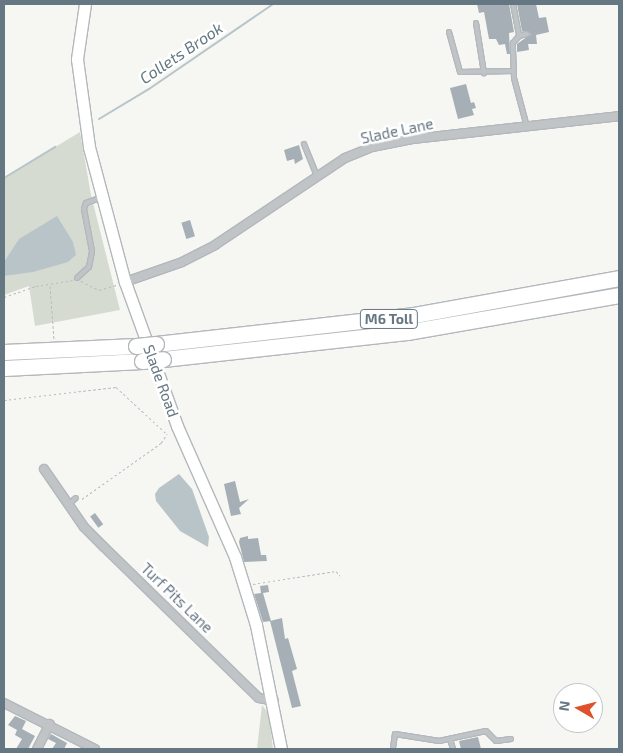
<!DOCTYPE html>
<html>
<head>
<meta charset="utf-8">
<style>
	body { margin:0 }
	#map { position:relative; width:623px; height:753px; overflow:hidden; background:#f6f6f3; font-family:"Exo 2",sans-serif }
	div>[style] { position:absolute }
	.green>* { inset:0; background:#d6dbd2 }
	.water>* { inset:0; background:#b8c4c8 }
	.stream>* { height:2px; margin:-1px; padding:0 1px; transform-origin:1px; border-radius:1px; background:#b8c4c8 }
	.building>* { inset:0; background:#a6afb5; transform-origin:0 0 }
	.path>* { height:1px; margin-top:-0.5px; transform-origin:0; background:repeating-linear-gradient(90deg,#b8bbbe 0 2.5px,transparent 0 5px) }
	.roads { filter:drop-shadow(1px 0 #b2b8bc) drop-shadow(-1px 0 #b2b8bc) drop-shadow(0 1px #b2b8bc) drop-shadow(0 -1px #b2b8bc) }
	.service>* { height:4px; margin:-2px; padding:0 2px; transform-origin:2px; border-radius:2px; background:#c0c4c7 }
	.minor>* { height:8px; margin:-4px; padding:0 4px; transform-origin:4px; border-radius:4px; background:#c0c4c7 }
	.secondary>* { height:11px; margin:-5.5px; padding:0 5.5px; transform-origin:5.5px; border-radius:5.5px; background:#fff }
	.motorway>* { height:15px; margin:-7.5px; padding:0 7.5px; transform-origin:7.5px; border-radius:7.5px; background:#fff }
	.bridges { filter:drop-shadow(1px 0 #b3b7ba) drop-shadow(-1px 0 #b3b7ba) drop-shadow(0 1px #b3b7ba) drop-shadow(0 -1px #b3b7ba) }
	.motorway-bridge>* { height:15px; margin:-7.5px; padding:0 7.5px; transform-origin:7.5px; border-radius:7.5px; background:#fff }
	span { translate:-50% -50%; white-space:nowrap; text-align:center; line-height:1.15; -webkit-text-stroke:5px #fff; paint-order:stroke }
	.shield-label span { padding:1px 4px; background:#fff; border:1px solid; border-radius:4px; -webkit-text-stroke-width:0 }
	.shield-label { font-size:14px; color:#667784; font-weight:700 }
	.street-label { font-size:15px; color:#667784 }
	.water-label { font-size:16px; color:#627880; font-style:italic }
	.frame { position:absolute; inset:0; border:5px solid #667784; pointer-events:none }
	.north { position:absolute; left:553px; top:683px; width:50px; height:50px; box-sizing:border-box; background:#fff; border:1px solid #c2c9ce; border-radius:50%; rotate:278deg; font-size:14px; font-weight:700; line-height:20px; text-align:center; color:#667784 }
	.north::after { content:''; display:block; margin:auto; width:18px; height:22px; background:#df512b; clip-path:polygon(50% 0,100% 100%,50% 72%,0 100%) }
</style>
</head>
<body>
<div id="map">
	<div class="green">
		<div style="clip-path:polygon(80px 132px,91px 195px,120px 310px,35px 326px,29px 286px,4px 295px,4px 178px)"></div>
		<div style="clip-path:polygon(262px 705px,269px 714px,273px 749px,257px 749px)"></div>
	</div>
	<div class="water">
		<div style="clip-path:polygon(57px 216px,73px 242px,76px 255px,68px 262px,33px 272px,4px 276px,4px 262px,19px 239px)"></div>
		<div style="clip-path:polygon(179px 474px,192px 489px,209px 537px,208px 547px,180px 531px,156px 501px,155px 494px,159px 488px)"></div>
	</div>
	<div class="stream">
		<div style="left:99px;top:119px;width:58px;rotate:-31deg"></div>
		<div style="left:149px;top:89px;width:150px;rotate:-34.4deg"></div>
		<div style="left:4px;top:178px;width:60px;rotate:-31.3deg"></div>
	</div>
	<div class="building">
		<div style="clip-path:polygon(477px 4px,509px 4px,514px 32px,509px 33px,510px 54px,507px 54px,505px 44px,499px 45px,496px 39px,489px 39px,484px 12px,479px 13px)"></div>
		<div style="clip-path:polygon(517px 4px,536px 4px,539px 18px,546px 17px,549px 32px,536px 35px,537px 44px,528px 44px,529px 50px,517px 52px,517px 44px,531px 34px,522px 31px)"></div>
		<div style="clip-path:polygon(466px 84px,471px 103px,474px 102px,476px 108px,472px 109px,474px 115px,458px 119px,450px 88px)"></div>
		<div style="clip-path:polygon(299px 145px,303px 159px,295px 164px,294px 159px,287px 161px,284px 150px)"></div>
		<div style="left:190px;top:220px;width:17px;height:9px;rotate:73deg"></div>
		<div style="clip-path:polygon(235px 481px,240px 502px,249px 499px,239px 508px,241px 514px,231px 516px,224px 484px)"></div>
		<div style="left:95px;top:513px;width:14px;height:6px;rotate:54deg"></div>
		<div style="clip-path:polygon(248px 536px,248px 539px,258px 538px,261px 555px,266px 555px,267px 561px,244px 562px,239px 542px,240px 538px)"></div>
		<div style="clip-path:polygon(268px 585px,269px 592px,263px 593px,271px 621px,263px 622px,254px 594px,261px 593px,260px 586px)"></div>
		<div style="clip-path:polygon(282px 618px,285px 639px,288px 638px,297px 669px,292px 671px,301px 706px,292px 708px,270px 621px)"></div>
		<div style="clip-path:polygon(15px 716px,26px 721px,22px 729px,35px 736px,28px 749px,16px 749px,22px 739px,15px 735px,17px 730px,8px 725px)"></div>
		<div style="clip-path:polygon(51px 734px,67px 743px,64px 749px,52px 749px,56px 743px,48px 739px)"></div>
		<div style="clip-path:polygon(478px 737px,481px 749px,461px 749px,459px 741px)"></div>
	</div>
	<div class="path">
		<div style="left:81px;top:281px;width:20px;rotate:27deg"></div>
		<div style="left:99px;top:290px;width:18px;rotate:-16deg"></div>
		<div style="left:50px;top:286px;width:53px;rotate:85.7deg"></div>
		<div style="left:4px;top:297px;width:34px;rotate:-19deg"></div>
		<div style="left:36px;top:286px;width:37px;rotate:-9deg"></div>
		<div style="left:4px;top:400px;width:113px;rotate:-6.6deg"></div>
		<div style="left:116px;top:387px;width:69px;rotate:42.7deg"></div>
		<div style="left:82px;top:499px;width:97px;rotate:-35.3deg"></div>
		<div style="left:161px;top:443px;width:11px;rotate:-56deg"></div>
		<div style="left:253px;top:584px;width:84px;rotate:-8.9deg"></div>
		<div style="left:336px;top:571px;width:6px;rotate:51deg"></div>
	</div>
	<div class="roads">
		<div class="service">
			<div style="left:513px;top:4px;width:33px;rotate:79deg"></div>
			<div style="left:476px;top:23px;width:51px;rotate:80.9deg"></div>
			<div style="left:449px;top:32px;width:41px;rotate:74.6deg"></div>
			<div style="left:460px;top:72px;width:53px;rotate:-1.1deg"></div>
			<div style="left:527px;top:127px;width:51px;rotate:-104.9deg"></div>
			<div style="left:514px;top:78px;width:35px;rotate:-92deg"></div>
			<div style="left:513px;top:43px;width:9px;rotate:-49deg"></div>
			<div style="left:519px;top:36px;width:8px;rotate:-14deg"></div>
			<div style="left:304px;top:144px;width:35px;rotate:68deg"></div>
			<div style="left:77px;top:278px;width:16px;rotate:-43deg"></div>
			<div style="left:89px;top:267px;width:16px;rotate:-79deg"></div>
			<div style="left:92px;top:251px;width:43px;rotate:-100.8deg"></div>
			<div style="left:84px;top:209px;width:6px;rotate:-72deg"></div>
			<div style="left:86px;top:203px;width:15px;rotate:-20deg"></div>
			<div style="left:69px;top:504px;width:9px;rotate:-41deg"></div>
			<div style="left:450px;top:739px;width:10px;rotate:73deg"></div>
			<div style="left:393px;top:748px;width:14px;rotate:-82deg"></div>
			<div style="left:395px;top:734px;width:45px;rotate:9deg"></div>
			<div style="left:439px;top:741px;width:48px;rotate:-12deg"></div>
			<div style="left:486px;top:731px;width:14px;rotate:45deg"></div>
			<div style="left:496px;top:741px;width:15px;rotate:-8deg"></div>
		</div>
		<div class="minor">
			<div style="left:125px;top:282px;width:60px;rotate:-19.3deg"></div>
			<div style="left:182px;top:262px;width:37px;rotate:-27deg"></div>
			<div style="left:215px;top:245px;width:156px;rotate:-33.8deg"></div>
			<div style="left:345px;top:158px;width:29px;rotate:-22deg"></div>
			<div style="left:372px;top:147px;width:41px;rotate:-11.3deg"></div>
			<div style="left:412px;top:139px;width:208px;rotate:-6.3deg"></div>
			<div style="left:44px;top:469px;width:70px;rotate:55.4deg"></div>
			<div style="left:84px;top:527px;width:28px;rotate:45deg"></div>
			<div style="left:104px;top:547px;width:216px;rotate:44.3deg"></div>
			<div style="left:259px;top:698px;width:15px;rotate:11deg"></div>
			<div style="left:4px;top:703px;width:102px;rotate:26.8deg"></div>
			<div style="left:37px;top:749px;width:28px;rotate:-63deg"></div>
		</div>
		<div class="secondary">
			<div style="left:85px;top:4px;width:56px;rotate:98.3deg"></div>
			<div style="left:77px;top:59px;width:89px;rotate:82.2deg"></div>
			<div style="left:89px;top:147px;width:140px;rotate:75.1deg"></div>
			<div style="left:125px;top:282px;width:153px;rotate:70.1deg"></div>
			<div style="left:177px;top:426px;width:143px;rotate:66.1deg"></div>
			<div style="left:235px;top:557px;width:71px;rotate:72.8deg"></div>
			<div style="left:256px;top:625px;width:126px;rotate:78.6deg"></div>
		</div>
		<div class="motorway">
			<div style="left:156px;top:344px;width:260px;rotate:-6.4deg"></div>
			<div style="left:414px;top:315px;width:208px;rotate:-10.2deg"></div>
			<div style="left:4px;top:352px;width:132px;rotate:-2.6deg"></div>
			<div style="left:163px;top:359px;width:245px;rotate:-6.3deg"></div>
			<div style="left:407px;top:332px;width:215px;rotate:-9.9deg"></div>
			<div style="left:4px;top:368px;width:138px;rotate:-2.9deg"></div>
		</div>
	</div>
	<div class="bridges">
		<div class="motorway-bridge">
			<div style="left:136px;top:346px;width:20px;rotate:-6deg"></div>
			<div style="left:142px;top:361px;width:21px;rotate:-5deg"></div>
		</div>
	</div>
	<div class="shield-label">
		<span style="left:389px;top:319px">M6 Toll</span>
	</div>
	<div class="street-label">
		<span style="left:397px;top:131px;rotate:-12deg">Slade Lane</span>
		<span style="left:161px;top:381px;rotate:70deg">Slade Road</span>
		<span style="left:177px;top:598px;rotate:44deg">Turf Pits Lane</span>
	</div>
	<div class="water-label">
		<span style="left:181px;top:53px;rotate:-34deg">Collets Brook</span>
	</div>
	<div class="frame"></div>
	<div class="north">N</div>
</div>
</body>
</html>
